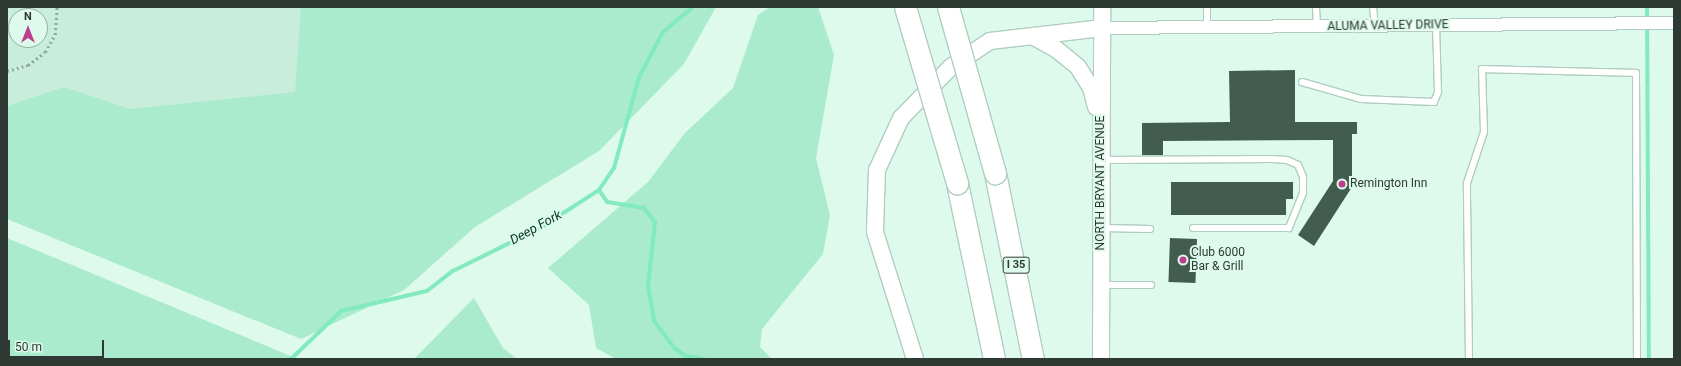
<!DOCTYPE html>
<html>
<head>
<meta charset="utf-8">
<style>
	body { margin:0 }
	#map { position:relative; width:1681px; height:366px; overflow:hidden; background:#ddfaec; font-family:Roboto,sans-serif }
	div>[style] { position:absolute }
	.built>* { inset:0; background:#c9eddd }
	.green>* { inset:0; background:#aaebcd }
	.stream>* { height:4px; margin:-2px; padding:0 2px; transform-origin:2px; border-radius:2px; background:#82eabf }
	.building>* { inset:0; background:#425c50; transform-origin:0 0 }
	.path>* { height:2.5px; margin-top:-1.25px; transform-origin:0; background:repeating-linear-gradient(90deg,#92a79d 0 2px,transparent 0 5px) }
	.roads { filter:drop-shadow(1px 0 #b1cdc0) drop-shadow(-1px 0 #b1cdc0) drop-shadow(0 1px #b1cdc0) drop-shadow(0 -1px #b1cdc0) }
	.lane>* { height:6px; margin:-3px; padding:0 3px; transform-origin:3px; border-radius:3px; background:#fff }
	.street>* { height:12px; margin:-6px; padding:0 6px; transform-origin:6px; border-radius:6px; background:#fff }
	.secondary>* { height:16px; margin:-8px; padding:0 8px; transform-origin:8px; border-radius:8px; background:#fff }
	.highway>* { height:21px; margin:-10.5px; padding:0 10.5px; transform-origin:10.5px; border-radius:10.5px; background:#fff }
	.bridges { filter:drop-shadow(1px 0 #b1cdc0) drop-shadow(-1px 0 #b1cdc0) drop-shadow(0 1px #b1cdc0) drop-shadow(0 -1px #b1cdc0) }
	.highway-bridge>* { height:21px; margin:-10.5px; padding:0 10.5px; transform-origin:10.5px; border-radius:10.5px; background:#fff }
	.dots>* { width:11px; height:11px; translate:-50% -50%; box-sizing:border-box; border:2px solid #ddfaec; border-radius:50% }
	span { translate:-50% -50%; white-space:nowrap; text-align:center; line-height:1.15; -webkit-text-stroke:4px #ddfaec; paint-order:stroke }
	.shield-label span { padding:1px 3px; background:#ddfaec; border:1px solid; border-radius:3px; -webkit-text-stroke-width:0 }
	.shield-label { font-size:11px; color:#2e3934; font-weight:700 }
	.street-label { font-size:12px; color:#2e3934 }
	.poi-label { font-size:12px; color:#2e3934 }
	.left { translate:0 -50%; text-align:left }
	.water-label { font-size:13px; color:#053625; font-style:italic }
	.frame { position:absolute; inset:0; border:8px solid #2e3934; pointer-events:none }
	.north { position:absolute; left:8px; top:8px; width:40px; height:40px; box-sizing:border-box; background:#ddfaec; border:1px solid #97ada2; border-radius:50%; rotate:0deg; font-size:11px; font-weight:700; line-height:16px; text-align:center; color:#2e3934 }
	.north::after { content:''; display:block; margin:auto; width:14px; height:18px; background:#bc3f8f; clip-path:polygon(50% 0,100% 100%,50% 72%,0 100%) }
	.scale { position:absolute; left:8px; top:340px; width:96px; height:18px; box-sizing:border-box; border:2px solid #2e3934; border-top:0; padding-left:5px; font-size:12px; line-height:14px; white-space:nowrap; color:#2e3934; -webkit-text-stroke:3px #ddfaec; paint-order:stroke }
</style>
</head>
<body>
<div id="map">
	<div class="built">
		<div style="clip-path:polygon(evenodd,7px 7px,323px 7px,322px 258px,7px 207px,7px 7px,16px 16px,40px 16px,40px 40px,16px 40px,16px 16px)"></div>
	</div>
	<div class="green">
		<div style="clip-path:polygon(301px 7px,716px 7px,684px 64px,599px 151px,475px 227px,404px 290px,301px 339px,7px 219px,7px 106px,64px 87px,130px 109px,295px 92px)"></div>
		<div style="clip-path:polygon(770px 7px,818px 7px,834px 55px,816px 158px,830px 215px,823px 254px,762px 329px,760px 347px,772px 359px,616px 359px,596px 348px,589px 305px,548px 268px,648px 182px,685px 133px,733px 88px,758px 15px)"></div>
		<div style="clip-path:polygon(7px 238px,298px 359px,7px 359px)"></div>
		<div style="clip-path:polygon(474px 298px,503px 348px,517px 359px,414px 359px)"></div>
	</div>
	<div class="stream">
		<div style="left:1647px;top:7px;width:352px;rotate:89.7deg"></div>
		<div style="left:599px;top:190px;width:14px;rotate:56deg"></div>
		<div style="left:607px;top:202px;width:37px;rotate:9deg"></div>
		<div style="left:644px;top:208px;width:18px;rotate:52deg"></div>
		<div style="left:655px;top:222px;width:64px;rotate:96.2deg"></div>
		<div style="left:648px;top:286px;width:36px;rotate:80deg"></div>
		<div style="left:654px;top:321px;width:34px;rotate:53deg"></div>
		<div style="left:674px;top:348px;width:14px;rotate:34deg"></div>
		<div style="left:686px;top:356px;width:19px;rotate:9deg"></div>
		<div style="left:291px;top:359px;width:69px;rotate:-43.8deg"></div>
		<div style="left:341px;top:311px;width:88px;rotate:-13.1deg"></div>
		<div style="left:427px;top:291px;width:33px;rotate:-38deg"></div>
		<div style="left:453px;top:271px;width:97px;rotate:-26.3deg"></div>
		<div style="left:540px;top:228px;width:70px;rotate:-32.8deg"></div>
		<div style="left:599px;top:190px;width:27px;rotate:-56deg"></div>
		<div style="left:614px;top:168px;width:94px;rotate:-74.6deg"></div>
		<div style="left:639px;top:77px;width:51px;rotate:-61.9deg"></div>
		<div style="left:663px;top:32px;width:39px;rotate:-40deg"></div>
	</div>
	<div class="building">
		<div style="clip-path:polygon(1295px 70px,1295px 122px,1357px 122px,1357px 134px,1352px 134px,1352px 187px,1314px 246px,1298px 235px,1333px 181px,1333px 140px,1163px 141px,1163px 155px,1142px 155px,1142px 123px,1230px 122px,1229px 71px)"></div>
		<div style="clip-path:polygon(1171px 182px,1293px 182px,1293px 199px,1286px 199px,1286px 215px,1171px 215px)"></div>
		<div style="left:1170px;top:238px;width:27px;height:44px;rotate:2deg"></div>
	</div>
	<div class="path">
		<div style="left:7px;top:71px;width:22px;rotate:-16deg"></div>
		<div style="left:28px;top:65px;width:21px;rotate:-37deg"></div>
		<div style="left:45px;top:52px;width:20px;rotate:-60deg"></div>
		<div style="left:55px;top:35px;width:28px;rotate:-86deg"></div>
	</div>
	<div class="roads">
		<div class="lane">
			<div style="left:1316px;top:7px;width:19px;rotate:87deg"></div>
			<div style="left:1373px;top:7px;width:18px;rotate:84deg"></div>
			<div style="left:1207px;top:27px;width:20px;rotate:-90deg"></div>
			<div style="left:1302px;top:82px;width:61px;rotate:16.1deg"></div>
			<div style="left:1361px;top:99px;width:73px;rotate:2.4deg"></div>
			<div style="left:1434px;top:102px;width:11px;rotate:-68deg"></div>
			<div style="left:1438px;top:92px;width:67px;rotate:-91.7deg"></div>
			<div style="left:1103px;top:160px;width:169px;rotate:-0.3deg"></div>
			<div style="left:1272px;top:159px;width:15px;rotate:4deg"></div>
			<div style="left:1287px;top:160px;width:12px;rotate:24deg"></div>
			<div style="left:1298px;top:165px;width:13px;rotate:67deg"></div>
			<div style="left:1303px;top:177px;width:16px;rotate:90deg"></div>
			<div style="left:1303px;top:193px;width:38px;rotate:112deg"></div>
			<div style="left:1289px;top:228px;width:96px;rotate:180deg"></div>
			<div style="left:1102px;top:228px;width:48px;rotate:1.2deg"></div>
			<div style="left:1103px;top:285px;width:48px"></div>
			<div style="left:1469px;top:359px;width:176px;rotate:-90.7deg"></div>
			<div style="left:1467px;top:183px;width:54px;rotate:-71.6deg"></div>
			<div style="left:1484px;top:132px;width:63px;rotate:-91.8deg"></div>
			<div style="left:1482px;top:69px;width:154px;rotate:1.5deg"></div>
			<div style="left:1636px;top:73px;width:286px;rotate:89.8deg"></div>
		</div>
		<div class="street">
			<div style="left:1102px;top:28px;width:572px;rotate:-0.5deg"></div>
		</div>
		<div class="secondary">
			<div style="left:1034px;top:37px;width:25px;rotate:29deg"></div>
			<div style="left:1056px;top:49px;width:28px;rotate:39deg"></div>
			<div style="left:1078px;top:67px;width:25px;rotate:58deg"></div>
			<div style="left:1091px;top:88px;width:20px;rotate:75deg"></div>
			<div style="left:915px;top:359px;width:133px;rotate:-107.5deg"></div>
			<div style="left:875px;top:232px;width:62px;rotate:-88.2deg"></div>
			<div style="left:877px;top:170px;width:57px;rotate:-65.2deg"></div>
			<div style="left:901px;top:118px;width:71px;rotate:-45.6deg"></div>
			<div style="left:951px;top:67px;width:47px;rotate:-33.7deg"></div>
			<div style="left:990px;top:41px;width:113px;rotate:-6.6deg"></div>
			<div style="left:1101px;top:359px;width:352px;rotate:-89.8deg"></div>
		</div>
		<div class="highway">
			<div style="left:995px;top:173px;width:190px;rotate:78.5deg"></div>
			<div style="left:957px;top:183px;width:180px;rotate:78.1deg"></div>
		</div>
	</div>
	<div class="bridges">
		<div class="highway-bridge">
			<div style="left:905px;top:7px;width:184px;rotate:73.5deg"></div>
			<div style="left:948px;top:7px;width:173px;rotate:74.2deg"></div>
		</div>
	</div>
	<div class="dots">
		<div style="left:1342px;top:184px;background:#bc3f8f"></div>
		<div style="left:1183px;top:260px;background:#bc3f8f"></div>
	</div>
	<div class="shield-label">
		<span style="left:1016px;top:265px">I 35</span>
	</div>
	<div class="street-label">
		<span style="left:1388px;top:26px;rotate:-1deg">ALUMA VALLEY DRIVE</span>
		<span style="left:1101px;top:183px;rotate:-90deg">NORTH BRYANT AVENUE</span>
	</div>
	<div class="poi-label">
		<span class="left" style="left:1350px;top:184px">Remington Inn</span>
		<span class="left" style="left:1191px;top:260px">Club 6000<br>Bar &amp; Grill</span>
	</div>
	<div class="water-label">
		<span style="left:536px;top:228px;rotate:-29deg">Deep Fork</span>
	</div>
	<div class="frame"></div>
	<div class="north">N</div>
	<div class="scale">50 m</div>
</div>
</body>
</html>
